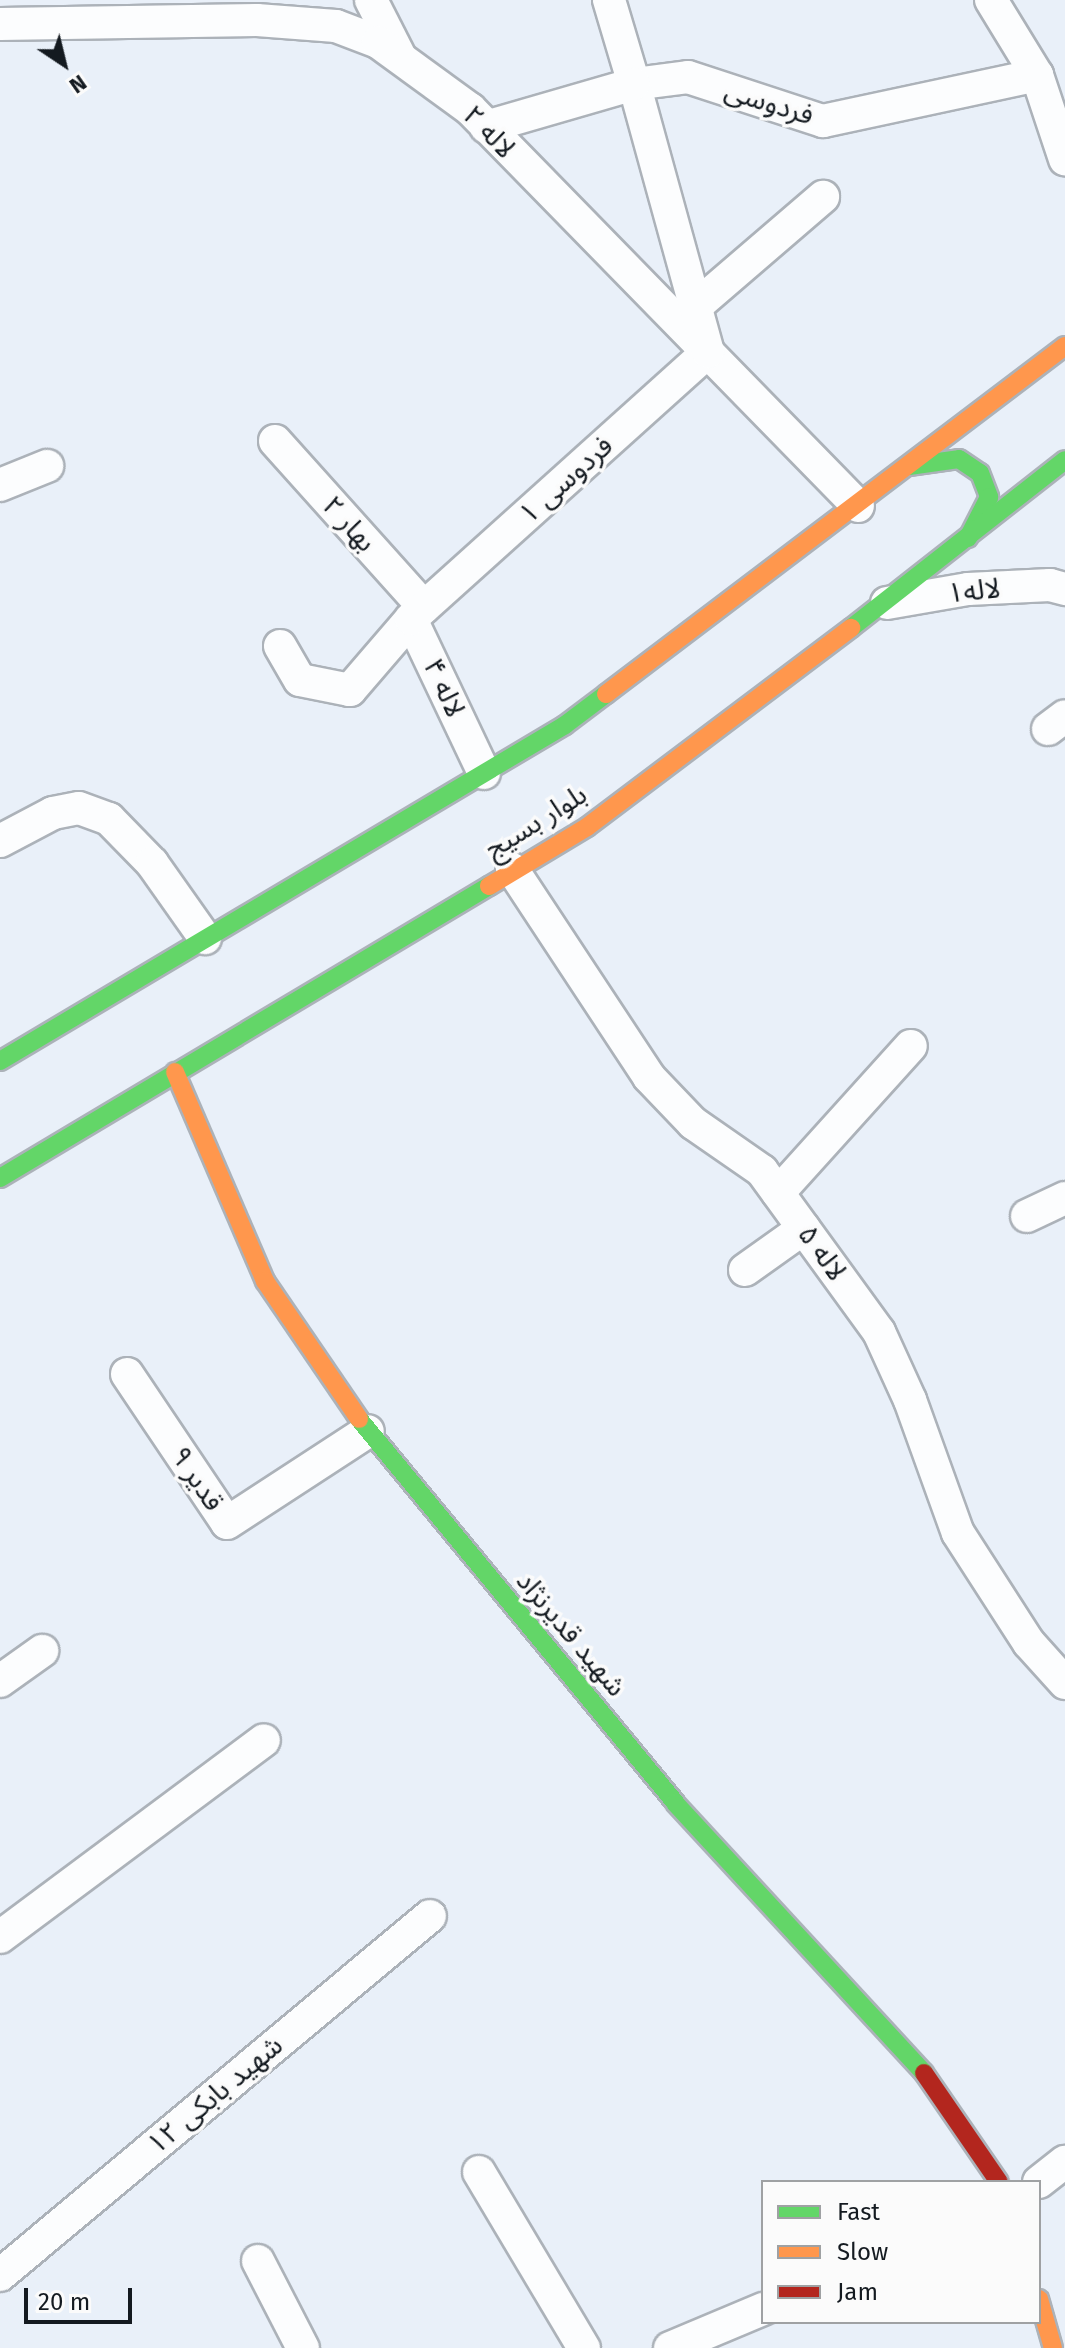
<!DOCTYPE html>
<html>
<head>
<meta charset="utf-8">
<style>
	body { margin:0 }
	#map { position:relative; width:1065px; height:2348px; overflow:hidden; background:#e9f0f9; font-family:"Fira Sans","Noto Sans Arabic",sans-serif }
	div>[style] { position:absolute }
	.roads { filter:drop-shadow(2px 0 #acb2b9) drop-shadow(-2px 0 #acb2b9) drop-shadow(0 2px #acb2b9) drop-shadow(0 -2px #acb2b9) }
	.street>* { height:32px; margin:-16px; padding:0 16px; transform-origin:16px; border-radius:16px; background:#fcfdfe }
	.fast>* { height:18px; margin:-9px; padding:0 9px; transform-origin:9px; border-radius:9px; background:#63d668 }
	.slow>* { height:18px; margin:-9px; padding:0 9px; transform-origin:9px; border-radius:9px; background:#ff974d }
	.jam>* { height:18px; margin:-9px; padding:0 9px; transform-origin:9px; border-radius:9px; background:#b3261e }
	span { translate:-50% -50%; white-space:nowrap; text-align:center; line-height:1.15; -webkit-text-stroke:7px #fbfbfb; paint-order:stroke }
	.street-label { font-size:28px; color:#141a20 }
	.legend { position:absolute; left:761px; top:2180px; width:280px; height:144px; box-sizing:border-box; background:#fbfbfb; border:2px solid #9fa1a3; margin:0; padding:10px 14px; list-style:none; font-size:24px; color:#141a20 }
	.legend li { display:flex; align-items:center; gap:16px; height:40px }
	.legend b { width:40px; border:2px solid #9fa1a3 }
	.north { position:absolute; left:24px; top:24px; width:80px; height:80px; -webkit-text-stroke:6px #fbfbfb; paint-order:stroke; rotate:145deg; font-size:22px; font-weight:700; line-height:32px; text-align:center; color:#141a20 }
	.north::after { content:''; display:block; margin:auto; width:28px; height:36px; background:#141a20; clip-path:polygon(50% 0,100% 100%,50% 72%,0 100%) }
	.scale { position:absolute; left:24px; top:2288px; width:108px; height:36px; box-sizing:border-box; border:4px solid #141a20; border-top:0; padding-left:10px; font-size:24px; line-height:28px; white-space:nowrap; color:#141a20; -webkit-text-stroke:6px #fbfbfb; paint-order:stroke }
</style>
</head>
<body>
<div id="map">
	<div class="roads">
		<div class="street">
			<div style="left:371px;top:0;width:62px;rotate:63deg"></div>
			<div style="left:609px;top:0;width:88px;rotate:73.4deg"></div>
			<div style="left:634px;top:84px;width:54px;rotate:-7.4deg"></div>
			<div style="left:688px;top:77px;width:142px;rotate:18.1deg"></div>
			<div style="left:823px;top:121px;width:219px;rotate:-12.1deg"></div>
			<div style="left:991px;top:0;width:88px;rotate:58.5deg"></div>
			<div style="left:1037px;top:75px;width:89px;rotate:71.6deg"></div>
			<div style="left:0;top:24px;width:257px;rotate:-0.9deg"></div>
			<div style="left:257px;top:20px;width:79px;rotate:4.3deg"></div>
			<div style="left:336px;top:26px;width:45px;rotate:20.9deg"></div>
			<div style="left:378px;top:42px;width:114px;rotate:36.1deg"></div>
			<div style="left:470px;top:109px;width:555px;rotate:45.66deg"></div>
			<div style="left:695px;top:307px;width:169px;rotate:-40.7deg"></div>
			<div style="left:275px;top:441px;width:223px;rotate:48.1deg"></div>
			<div style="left:0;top:485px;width:51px;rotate:-22deg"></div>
			<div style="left:887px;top:603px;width:82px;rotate:-9.8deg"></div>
			<div style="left:968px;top:589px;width:82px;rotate:-2.8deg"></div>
			<div style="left:1050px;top:585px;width:16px;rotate:15deg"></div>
			<div style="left:280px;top:646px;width:39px;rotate:60deg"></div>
			<div style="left:300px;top:680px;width:51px;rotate:11.3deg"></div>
			<div style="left:350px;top:690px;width:94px;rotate:-49.3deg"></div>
			<div style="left:1048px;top:729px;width:21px;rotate:-37deg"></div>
			<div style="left:484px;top:773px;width:170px;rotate:-115.4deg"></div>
			<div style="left:411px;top:619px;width:399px;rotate:-42deg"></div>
			<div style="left:708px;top:352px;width:278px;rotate:-105.4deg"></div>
			<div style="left:634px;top:84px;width:154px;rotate:163.8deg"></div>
			<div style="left:0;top:841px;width:60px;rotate:-27.8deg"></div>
			<div style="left:53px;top:813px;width:26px;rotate:-11deg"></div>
			<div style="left:79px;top:808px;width:32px;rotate:20deg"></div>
			<div style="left:109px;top:819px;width:62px;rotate:45.7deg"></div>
			<div style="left:152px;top:863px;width:92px;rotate:54.8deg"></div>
			<div style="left:512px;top:869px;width:249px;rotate:56.6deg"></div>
			<div style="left:649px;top:1077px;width:64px;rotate:46.3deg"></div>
			<div style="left:693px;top:1123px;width:84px;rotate:34.8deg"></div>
			<div style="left:762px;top:1171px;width:199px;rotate:54deg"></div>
			<div style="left:879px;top:1332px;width:75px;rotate:65.5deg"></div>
			<div style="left:910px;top:1400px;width:141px;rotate:70.2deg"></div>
			<div style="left:958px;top:1533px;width:131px;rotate:57.2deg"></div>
			<div style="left:1029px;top:1643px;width:54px;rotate:48deg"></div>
			<div style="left:778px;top:1193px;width:198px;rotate:-47.9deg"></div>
			<div style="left:1027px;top:1216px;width:42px;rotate:-25.3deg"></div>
			<div style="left:745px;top:1270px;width:72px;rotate:-35.4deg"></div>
			<div style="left:127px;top:1374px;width:179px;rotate:56.1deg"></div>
			<div style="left:227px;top:1523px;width:168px;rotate:-33.1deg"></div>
			<div style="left:0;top:1681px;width:52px;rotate:-35.5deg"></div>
			<div style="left:0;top:1937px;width:329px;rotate:-36.7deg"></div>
			<div style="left:479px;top:2172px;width:205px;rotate:59.2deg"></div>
			<div style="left:1039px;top:2182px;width:33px;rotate:-38deg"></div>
			<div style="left:258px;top:2261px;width:98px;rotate:62.7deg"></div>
			<div style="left:0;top:2275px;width:560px;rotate:-39.86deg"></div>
			<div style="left:670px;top:2348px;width:101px;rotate:-22.8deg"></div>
		</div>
		<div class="fast">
			<div style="left:909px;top:466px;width:50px;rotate:-8deg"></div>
			<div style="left:959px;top:459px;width:25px;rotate:34deg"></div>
			<div style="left:980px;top:473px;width:26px;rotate:69deg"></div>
			<div style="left:989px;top:497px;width:46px;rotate:117.1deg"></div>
			<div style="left:851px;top:628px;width:272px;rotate:-38.1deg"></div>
			<div style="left:0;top:1061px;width:657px;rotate:-30.74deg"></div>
			<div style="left:565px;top:725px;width:51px;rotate:-37.1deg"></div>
			<div style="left:0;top:1178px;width:570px;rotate:-30.84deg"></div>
			<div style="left:359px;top:1419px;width:497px;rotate:50.5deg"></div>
			<div style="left:675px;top:1803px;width:367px;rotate:47.3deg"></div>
		</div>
		<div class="slow">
			<div style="left:606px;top:694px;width:576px;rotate:-37.17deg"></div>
			<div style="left:489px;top:886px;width:114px;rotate:-31deg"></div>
			<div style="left:587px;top:827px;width:331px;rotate:-37deg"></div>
			<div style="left:175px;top:1072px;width:228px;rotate:66.7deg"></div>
			<div style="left:265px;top:1281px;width:167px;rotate:55.7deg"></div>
			<div style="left:1039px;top:2299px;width:51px;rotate:74.1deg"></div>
		</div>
		<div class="jam">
			<div style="left:924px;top:2073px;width:132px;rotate:55.5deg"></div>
		</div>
	</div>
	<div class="street-label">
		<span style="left:769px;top:103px;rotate:17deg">فردوسی</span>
		<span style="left:489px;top:132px;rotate:46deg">لاله ۲</span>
		<span style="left:566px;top:480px;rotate:-42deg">فردوسی ۱</span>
		<span style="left:349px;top:524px;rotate:48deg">بهار ۲</span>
		<span style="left:974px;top:591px;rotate:-6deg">لاله۱</span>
		<span style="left:444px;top:688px;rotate:65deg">لاله ۴</span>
		<span style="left:536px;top:822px;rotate:-32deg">بلوار بسیج</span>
		<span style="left:822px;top:1253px;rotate:54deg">لاله ۵</span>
		<span style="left:197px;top:1479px;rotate:56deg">قدیر ۹</span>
		<span style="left:571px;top:1634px;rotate:50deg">شهید قدیرنژاد</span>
		<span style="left:215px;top:2095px;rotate:-40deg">شهید بابکی ۱۲</span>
	</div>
	<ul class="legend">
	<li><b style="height:10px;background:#63d668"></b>Fast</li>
	<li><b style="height:10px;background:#ff974d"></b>Slow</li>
	<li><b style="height:10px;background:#b3261e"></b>Jam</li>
	</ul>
	<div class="north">N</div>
	<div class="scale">20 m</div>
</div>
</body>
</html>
